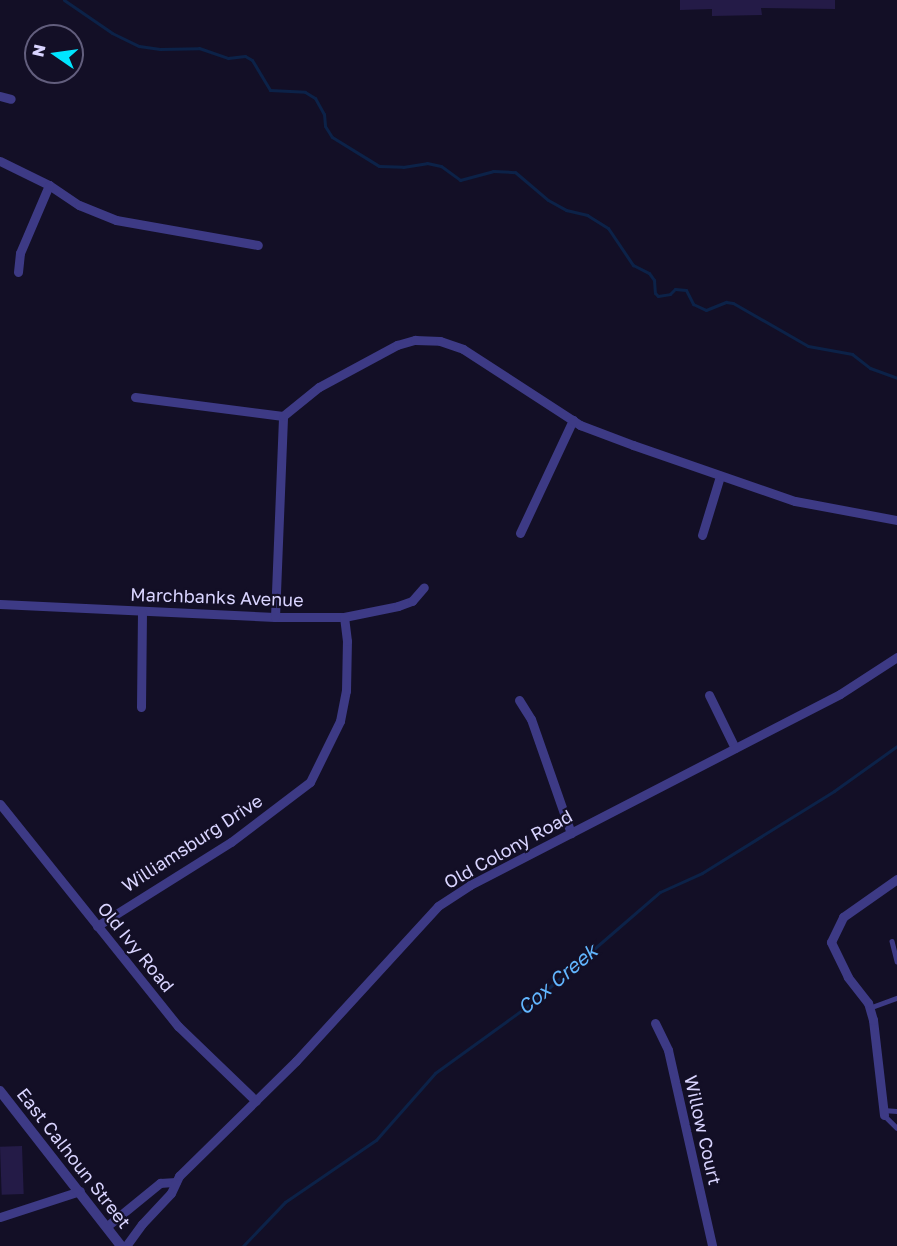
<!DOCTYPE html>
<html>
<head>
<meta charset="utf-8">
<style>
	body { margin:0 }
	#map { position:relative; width:897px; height:1246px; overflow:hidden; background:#130f26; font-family:"Golos Text",sans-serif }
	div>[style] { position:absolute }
	.stream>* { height:3px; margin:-1.5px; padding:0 1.5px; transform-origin:1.5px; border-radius:1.5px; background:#0c2248 }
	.building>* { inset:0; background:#241b47; transform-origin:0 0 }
	.service>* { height:4.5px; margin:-2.25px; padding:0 2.25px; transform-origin:2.25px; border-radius:2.25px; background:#3d3a85 }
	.minor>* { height:9px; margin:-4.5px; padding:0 4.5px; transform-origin:4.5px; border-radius:4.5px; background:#3d3a85 }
	.tertiary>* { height:10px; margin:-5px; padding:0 5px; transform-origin:5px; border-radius:5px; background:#3d3a85 }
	span { translate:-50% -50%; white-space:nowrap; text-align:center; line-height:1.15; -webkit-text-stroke:4.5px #130f26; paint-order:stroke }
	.street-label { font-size:18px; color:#d9d4ff }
	.water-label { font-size:20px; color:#62b6ff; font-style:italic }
	.north { position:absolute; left:24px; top:24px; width:60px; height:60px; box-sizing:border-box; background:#130f26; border:2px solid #625e7d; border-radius:50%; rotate:283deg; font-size:16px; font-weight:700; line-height:24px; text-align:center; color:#d9d4ff }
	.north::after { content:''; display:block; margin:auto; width:21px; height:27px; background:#00e5ff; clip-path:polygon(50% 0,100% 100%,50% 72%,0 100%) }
</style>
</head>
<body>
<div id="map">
	<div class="stream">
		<div style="left:64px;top:0;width:58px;rotate:34.5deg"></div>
		<div style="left:112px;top:33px;width:30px;rotate:26deg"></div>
		<div style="left:139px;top:46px;width:21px;rotate:8deg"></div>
		<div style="left:160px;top:49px;width:39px;rotate:-1deg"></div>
		<div style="left:199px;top:48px;width:31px;rotate:19deg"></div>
		<div style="left:228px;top:58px;width:17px;rotate:-7deg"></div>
		<div style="left:245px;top:56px;width:8px;rotate:30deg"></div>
		<div style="left:252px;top:60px;width:35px;rotate:59deg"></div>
		<div style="left:270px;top:90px;width:35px;rotate:3deg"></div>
		<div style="left:305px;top:92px;width:12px;rotate:31deg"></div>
		<div style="left:315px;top:98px;width:18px;rotate:61deg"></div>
		<div style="left:324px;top:114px;width:12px;rotate:85deg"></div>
		<div style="left:325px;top:126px;width:13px;rotate:58deg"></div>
		<div style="left:332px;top:137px;width:55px;rotate:31.7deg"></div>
		<div style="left:379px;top:166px;width:24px;rotate:2deg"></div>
		<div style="left:403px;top:167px;width:24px;rotate:-9deg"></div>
		<div style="left:427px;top:163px;width:14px;rotate:12deg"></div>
		<div style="left:441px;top:166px;width:24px;rotate:36deg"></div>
		<div style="left:460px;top:180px;width:34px;rotate:-15deg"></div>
		<div style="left:493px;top:171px;width:22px;rotate:3deg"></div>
		<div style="left:515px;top:172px;width:43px;rotate:40.3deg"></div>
		<div style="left:548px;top:200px;width:21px;rotate:29deg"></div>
		<div style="left:566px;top:210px;width:22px;rotate:13deg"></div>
		<div style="left:587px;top:215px;width:25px;rotate:32deg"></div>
		<div style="left:608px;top:228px;width:45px;rotate:56deg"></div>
		<div style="left:633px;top:265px;width:18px;rotate:27deg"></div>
		<div style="left:649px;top:273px;width:9px;rotate:54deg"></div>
		<div style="left:654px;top:280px;width:13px;rotate:86deg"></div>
		<div style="left:655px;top:293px;width:4px;rotate:45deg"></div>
		<div style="left:658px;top:296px;width:12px;rotate:-9deg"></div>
		<div style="left:670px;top:294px;width:7px;rotate:-45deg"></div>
		<div style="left:675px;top:289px;width:11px;rotate:5deg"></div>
		<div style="left:686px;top:290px;width:16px;rotate:63deg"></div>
		<div style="left:693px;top:304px;width:14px;rotate:25deg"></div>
		<div style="left:706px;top:310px;width:22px;rotate:-22deg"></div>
		<div style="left:726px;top:302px;width:7px;rotate:8deg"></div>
		<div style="left:733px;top:303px;width:86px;rotate:29.8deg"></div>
		<div style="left:808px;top:346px;width:45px;rotate:10.3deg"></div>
		<div style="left:852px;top:354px;width:23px;rotate:38deg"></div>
		<div style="left:870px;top:368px;width:29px;rotate:20deg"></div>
		<div style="left:243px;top:1246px;width:61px;rotate:-46.3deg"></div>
		<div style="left:285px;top:1202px;width:110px;rotate:-34.3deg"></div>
		<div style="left:376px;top:1140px;width:89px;rotate:-48.6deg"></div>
		<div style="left:435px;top:1073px;width:116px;rotate:-35.9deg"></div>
		<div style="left:529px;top:1005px;width:173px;rotate:-40.8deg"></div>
		<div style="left:660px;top:892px;width:46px;rotate:-24.3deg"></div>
		<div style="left:702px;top:873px;width:155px;rotate:-31.8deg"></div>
		<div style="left:834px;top:791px;width:77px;rotate:-35.5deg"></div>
	</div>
	<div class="building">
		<div style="clip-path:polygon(680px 0,835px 0,835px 9px,761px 8px,762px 15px,712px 16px,712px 9px,680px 10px)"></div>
		<div style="left:22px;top:1146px;width:48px;height:22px;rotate:88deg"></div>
	</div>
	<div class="service">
		<div style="left:892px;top:941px;width:21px;rotate:76deg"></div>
		<div style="left:869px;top:1008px;width:30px;rotate:-20deg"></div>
		<div style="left:883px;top:1110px;width:14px;rotate:4deg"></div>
		<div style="left:884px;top:1115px;width:18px;rotate:45deg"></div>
	</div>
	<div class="minor">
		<div style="left:0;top:96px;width:11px;rotate:15deg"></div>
		<div style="left:0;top:161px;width:55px;rotate:26.1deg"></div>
		<div style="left:49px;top:185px;width:36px;rotate:34deg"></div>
		<div style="left:79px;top:205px;width:40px;rotate:22deg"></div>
		<div style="left:116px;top:220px;width:144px;rotate:10deg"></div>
		<div style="left:18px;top:272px;width:19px;rotate:-84deg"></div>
		<div style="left:20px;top:253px;width:74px;rotate:-66.9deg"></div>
		<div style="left:135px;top:397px;width:149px;rotate:7.3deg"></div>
		<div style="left:520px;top:533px;width:125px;rotate:-64.9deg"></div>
		<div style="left:702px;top:535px;width:62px;rotate:-73deg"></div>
		<div style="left:0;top:604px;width:275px;rotate:2.7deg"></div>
		<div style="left:275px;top:617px;width:69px"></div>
		<div style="left:344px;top:617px;width:55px;rotate:-11.5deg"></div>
		<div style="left:398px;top:606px;width:15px;rotate:-20deg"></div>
		<div style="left:412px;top:601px;width:18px;rotate:-49deg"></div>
		<div style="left:275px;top:617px;width:201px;rotate:-87.7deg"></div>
		<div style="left:283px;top:416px;width:46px;rotate:-38.9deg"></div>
		<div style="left:319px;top:387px;width:89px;rotate:-28.3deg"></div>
		<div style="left:397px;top:345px;width:19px;rotate:-16deg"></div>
		<div style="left:415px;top:340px;width:25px;rotate:2deg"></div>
		<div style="left:440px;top:341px;width:24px;rotate:19deg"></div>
		<div style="left:463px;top:349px;width:140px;rotate:33deg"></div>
		<div style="left:580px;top:425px;width:57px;rotate:20.7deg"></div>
		<div style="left:633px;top:445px;width:171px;rotate:19.1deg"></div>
		<div style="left:795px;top:501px;width:104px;rotate:10.6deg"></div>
		<div style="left:709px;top:695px;width:59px;rotate:63.9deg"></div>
		<div style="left:519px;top:700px;width:22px;rotate:58deg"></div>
		<div style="left:531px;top:719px;width:121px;rotate:70.7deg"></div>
		<div style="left:141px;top:707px;width:95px;rotate:-89.4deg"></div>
		<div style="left:0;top:804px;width:285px;rotate:51.3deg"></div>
		<div style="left:178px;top:1026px;width:108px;rotate:43.9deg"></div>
		<div style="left:97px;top:926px;width:158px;rotate:-32.1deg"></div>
		<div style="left:231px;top:842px;width:99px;rotate:-37.2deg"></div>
		<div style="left:310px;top:782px;width:68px;rotate:-63.8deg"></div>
		<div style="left:340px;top:721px;width:31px;rotate:-79deg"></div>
		<div style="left:346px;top:691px;width:50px;rotate:-88.9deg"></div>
		<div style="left:347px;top:641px;width:24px;rotate:-97deg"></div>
		<div style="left:655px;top:1023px;width:30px;rotate:64deg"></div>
		<div style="left:668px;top:1050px;width:201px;rotate:77.3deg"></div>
		<div style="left:884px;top:1115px;width:96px;rotate:-96.6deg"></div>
		<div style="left:873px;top:1020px;width:18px;rotate:-106deg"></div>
		<div style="left:868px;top:1003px;width:33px;rotate:-128deg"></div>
		<div style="left:848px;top:977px;width:39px;rotate:-116deg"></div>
		<div style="left:831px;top:942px;width:28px;rotate:-64deg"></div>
		<div style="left:843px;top:917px;width:66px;rotate:-35.1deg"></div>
		<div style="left:0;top:1217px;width:84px;rotate:-18deg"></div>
		<div style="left:106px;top:1227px;width:70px;rotate:-39.2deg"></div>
		<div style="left:160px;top:1183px;width:16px;rotate:-4deg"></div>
		<div style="left:126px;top:1246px;width:27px;rotate:-54deg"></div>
		<div style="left:142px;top:1224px;width:42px;rotate:-46.9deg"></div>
		<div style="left:171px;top:1193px;width:19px;rotate:-65deg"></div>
		<div style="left:179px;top:1176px;width:164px;rotate:-44.5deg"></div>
		<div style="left:296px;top:1061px;width:210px;rotate:-47.5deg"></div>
		<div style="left:438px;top:906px;width:38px;rotate:-33deg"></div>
		<div style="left:470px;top:885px;width:416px;rotate:-27.3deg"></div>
		<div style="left:840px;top:694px;width:68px;rotate:-33deg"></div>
	</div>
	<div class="tertiary">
		<div style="left:0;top:1091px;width:197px;rotate:52deg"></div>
	</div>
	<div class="street-label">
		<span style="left:217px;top:597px;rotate:2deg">Marchbanks Avenue</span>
		<span style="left:192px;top:843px;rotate:-33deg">Williamsburg Drive</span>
		<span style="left:508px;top:849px;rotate:-29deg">Old Colony Road</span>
		<span style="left:136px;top:947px;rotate:51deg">Old Ivy Road</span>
		<span style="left:703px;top:1130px;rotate:77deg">Willow Court</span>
		<span style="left:74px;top:1158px;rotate:52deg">East Calhoun Street</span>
	</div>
	<div class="water-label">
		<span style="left:557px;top:979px;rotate:-40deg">Cox Creek</span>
	</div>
	<div class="north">N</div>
</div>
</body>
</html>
